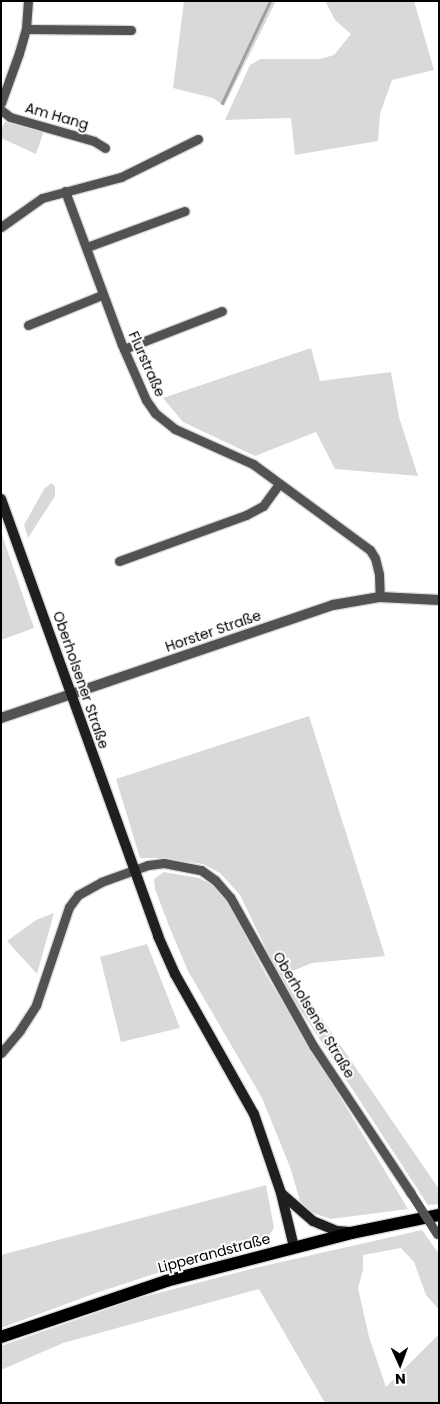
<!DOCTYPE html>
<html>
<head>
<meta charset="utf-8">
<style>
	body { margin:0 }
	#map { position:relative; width:440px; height:1404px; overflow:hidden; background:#fff; font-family:Poppins,sans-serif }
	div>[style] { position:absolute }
	.green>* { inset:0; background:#d9d9d9 }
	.stream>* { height:3px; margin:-1.5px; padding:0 1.5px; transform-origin:1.5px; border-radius:1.5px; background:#a0a0a0 }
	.roads { filter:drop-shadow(1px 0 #dbdbdb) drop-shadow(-1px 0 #dbdbdb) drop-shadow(0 1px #dbdbdb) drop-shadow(0 -1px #dbdbdb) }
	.minor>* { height:9px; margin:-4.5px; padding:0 4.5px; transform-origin:4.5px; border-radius:4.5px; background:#525252 }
	.tertiary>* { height:10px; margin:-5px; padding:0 5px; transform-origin:5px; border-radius:5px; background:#525252 }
	.secondary>* { height:10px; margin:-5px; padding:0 5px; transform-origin:5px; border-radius:5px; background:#1f1f1f }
	.primary>* { height:12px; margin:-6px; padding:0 6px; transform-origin:6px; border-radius:6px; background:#000 }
	.minor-bridge>* { height:9px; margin:-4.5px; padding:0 4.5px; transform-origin:4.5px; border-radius:4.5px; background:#525252 }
	span { translate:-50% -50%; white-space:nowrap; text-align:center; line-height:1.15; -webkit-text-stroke:4px #fff; paint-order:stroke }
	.street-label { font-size:14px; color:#000 }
	.frame { position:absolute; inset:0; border:2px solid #000; pointer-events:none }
	.north { position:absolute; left:375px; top:1339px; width:50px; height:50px; -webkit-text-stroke:4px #fff; paint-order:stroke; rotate:178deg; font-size:14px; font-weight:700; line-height:20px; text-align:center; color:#000 }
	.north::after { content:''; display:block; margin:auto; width:18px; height:22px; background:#000; clip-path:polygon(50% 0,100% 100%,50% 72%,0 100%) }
</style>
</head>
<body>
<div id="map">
	<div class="green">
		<div style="clip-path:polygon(184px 1px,276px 1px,224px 106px,213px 98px,173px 88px)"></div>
		<div style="clip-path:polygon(325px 1px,414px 1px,434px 70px,392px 80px,380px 114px,378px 141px,295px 155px,291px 118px,225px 120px,250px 65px,261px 59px,320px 59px,334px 55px,351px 34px,335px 20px)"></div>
		<div style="clip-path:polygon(6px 121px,44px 131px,36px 154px,1px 138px,1px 128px)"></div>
		<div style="clip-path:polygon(311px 348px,320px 381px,391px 372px,399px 417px,418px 476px,335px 469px,316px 432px,255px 456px,183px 422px,163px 398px)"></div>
		<div style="clip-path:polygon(51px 483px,55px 486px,55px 496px,28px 538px,24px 525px,44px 489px)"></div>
		<div style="clip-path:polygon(1px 532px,34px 628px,1px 640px)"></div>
		<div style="clip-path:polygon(309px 716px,385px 956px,312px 963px,290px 972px,439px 1189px,439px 1204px,428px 1205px,281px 980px,240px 895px,220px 873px,203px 864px,159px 858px,140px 858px,116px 779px)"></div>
		<div style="clip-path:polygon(164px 872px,199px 878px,216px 887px,227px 901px,265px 973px,408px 1209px,331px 1219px,310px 1212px,301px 1204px,290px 1167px,262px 1098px,188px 971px,169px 926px,155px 889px,154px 879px)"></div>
		<div style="clip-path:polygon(54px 913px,37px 974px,7px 941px,36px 920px)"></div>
		<div style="clip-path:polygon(147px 944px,180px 1028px,121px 1042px,100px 957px)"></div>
		<div style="clip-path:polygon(266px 1185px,274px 1228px,264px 1242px,212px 1255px,96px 1293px,1px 1328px,1px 1255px)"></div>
		<div style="clip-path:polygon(422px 1230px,439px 1254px,439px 1310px,426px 1295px,414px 1262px,401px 1248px,363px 1255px,363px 1270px,358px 1288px,369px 1337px,386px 1387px,439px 1334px,439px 1403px,325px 1403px,259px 1289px,63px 1343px,1px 1370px,1px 1346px,139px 1298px,255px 1268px)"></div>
	</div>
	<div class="stream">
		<div style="left:222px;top:103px;width:113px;rotate:-64.8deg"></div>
	</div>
	<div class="roads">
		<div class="minor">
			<div style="left:26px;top:29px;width:105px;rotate:0.5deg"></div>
			<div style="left:1px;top:103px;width:53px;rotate:-70.2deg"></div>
			<div style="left:19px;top:53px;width:25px;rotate:-74deg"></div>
			<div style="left:26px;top:29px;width:28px;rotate:-86deg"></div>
			<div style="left:1px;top:110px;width:11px;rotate:38deg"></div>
			<div style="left:10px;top:117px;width:87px;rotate:15.9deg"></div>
			<div style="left:94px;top:141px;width:13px;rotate:32deg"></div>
			<div style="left:65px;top:191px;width:164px;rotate:69.7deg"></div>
			<div style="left:122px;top:345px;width:60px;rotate:66.4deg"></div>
			<div style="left:146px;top:400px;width:16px;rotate:55deg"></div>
			<div style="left:155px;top:413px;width:26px;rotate:39deg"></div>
			<div style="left:175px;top:429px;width:85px;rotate:24.2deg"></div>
			<div style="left:253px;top:464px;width:145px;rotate:36.3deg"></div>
			<div style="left:370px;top:550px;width:9px;rotate:58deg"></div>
			<div style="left:375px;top:558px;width:16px;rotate:76deg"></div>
			<div style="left:379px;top:574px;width:23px;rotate:88deg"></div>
			<div style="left:1px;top:227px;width:50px;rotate:-35.3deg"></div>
			<div style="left:42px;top:198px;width:82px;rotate:-14.9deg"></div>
			<div style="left:121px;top:177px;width:86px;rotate:-26.3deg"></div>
			<div style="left:87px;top:247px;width:104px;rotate:-20.2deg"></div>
			<div style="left:28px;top:325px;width:80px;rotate:-22.1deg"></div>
			<div style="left:124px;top:349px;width:105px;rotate:-21.2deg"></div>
			<div style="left:119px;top:561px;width:135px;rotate:-19.9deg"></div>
			<div style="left:246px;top:515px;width:19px;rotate:-28deg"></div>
			<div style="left:263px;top:506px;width:27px;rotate:-54deg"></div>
			<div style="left:1px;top:1053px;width:30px;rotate:-50deg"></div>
			<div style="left:20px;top:1030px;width:30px;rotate:-57deg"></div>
			<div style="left:36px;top:1005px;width:103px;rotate:-71.4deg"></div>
			<div style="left:69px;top:907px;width:15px;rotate:-53deg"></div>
			<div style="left:78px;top:895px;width:26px;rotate:-29deg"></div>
			<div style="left:101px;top:882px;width:50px;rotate:-19.9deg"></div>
			<div style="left:148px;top:865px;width:16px;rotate:-7deg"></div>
			<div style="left:164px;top:863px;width:38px;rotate:11deg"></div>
			<div style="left:201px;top:870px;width:17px;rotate:36deg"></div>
			<div style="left:215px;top:880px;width:23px;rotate:49deg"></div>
			<div style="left:230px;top:897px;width:172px;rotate:60.8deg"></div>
			<div style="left:314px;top:1047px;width:174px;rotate:56.5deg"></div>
		</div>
		<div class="tertiary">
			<div style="left:1px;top:718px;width:351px;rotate:-18.8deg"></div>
			<div style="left:333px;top:605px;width:48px;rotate:-9.7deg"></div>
			<div style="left:380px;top:597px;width:59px;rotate:2.9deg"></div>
		</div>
		<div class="secondary">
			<div style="left:1px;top:499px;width:464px;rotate:70.2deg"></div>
			<div style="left:158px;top:936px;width:42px;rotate:65.9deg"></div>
			<div style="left:175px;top:974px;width:161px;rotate:60.6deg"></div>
			<div style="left:254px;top:1114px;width:83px;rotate:71.1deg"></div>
			<div style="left:281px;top:1193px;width:56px;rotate:76.5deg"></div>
			<div style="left:282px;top:1194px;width:41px;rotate:41.1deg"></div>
			<div style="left:313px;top:1221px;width:26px;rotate:23deg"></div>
			<div style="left:337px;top:1231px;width:13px;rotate:4deg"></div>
		</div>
		<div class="primary">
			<div style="left:1px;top:1337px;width:174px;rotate:-18.7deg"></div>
			<div style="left:166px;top:1281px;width:191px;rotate:-14.5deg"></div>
			<div style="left:351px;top:1233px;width:90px;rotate:-11.6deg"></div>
		</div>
	</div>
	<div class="minor-bridge">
		<div style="left:410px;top:1192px;width:50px;rotate:57.3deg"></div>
	</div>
	<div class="street-label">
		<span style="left:57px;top:116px;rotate:16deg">Am Hang</span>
		<span style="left:147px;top:364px;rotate:66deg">Flurstraße</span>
		<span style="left:213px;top:631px;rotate:-19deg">Horster Straße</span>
		<span style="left:81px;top:680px;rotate:71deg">Oberholsener Straße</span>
		<span style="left:314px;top:1015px;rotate:59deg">Oberholsener Straße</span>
		<span style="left:214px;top:1253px;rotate:-15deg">Lipperandstraße</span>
	</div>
	<div class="frame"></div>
	<div class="north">N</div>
</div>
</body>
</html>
